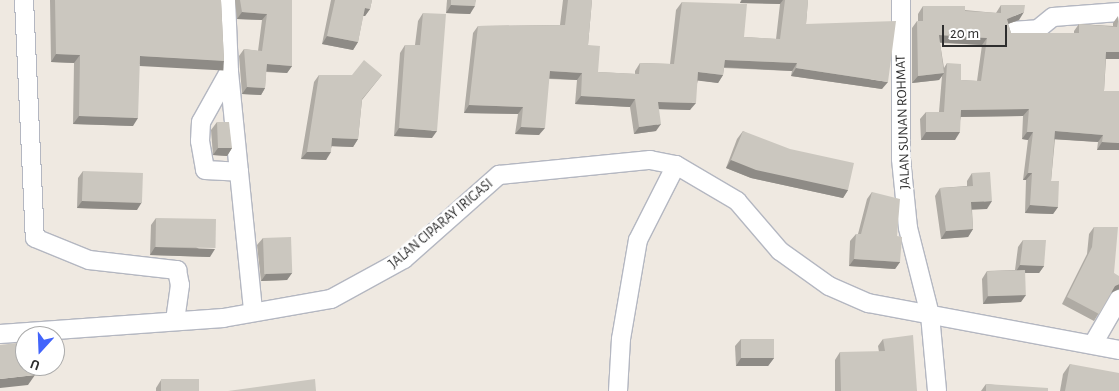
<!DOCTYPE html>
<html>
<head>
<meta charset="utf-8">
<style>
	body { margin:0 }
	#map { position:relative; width:1119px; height:391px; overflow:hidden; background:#efe9e1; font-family:"Alegreya Sans",sans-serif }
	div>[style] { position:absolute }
	.roads { filter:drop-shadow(1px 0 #b4b7c1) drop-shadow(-1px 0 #b4b7c1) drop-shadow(0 1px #b4b7c1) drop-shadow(0 -1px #b4b7c1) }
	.minor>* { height:18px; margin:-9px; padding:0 9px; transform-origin:9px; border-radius:9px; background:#fff }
	.wall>* { inset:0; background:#afaba4 }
	.shaded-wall>* { inset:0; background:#8e8b86; transform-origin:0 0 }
	.building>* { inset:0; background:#cbc7bf; transform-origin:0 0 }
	span { translate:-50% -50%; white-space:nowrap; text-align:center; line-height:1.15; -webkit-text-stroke:5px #fff; paint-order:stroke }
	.street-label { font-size:14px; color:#2e2e2e }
	.north { position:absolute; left:15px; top:326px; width:50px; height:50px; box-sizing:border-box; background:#fff; border:1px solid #ababab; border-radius:50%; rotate:200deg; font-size:14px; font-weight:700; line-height:20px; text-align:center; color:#2e2e2e }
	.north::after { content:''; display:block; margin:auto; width:18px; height:22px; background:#4264fb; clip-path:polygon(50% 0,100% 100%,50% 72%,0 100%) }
	.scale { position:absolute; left:942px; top:25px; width:65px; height:22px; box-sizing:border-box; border:2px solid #2e2e2e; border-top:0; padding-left:6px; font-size:15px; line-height:18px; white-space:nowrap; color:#2e2e2e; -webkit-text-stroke:4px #fff; paint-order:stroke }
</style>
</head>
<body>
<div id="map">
	<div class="roads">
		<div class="minor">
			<div style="left:24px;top:0;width:238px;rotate:87.4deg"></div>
			<div style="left:35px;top:238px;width:58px;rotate:22.2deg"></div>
			<div style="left:89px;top:260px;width:89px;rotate:6.5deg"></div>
			<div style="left:177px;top:270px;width:15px;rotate:79deg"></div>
			<div style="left:180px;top:285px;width:34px;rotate:98deg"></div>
			<div style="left:226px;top:0;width:72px;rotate:87.6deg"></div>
			<div style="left:229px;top:72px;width:57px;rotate:119.2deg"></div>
			<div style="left:201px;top:122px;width:19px;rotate:93deg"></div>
			<div style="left:200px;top:141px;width:29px;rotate:80deg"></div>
			<div style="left:205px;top:170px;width:34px;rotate:3deg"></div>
			<div style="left:239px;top:172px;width:139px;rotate:84.2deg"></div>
			<div style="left:901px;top:0;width:159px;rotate:90deg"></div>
			<div style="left:901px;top:159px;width:69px;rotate:84.2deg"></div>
			<div style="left:908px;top:228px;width:90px;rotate:75.8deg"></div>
			<div style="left:930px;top:315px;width:76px;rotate:84.7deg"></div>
			<div style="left:1011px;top:31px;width:27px;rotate:-4deg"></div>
			<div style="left:1038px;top:29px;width:19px;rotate:-39deg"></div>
			<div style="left:1053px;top:17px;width:66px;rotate:-4.3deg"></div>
			<div style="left:229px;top:72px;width:100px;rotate:84.3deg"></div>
			<div style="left:0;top:334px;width:224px;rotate:-4.1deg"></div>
			<div style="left:223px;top:318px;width:110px;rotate:-10deg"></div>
			<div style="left:331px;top:299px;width:83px;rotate:-28.7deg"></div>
			<div style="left:404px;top:259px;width:127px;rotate:-41.5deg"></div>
			<div style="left:499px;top:175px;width:152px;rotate:-5.7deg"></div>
			<div style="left:650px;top:160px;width:26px;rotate:11deg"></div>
			<div style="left:676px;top:165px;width:71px;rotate:30.5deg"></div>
			<div style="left:737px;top:201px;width:66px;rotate:49.3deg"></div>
			<div style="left:780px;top:251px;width:60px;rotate:35.5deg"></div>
			<div style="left:829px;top:286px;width:43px;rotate:23.6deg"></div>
			<div style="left:868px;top:303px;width:255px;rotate:10.6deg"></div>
			<div style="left:1093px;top:344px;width:52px;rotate:-60deg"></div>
			<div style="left:618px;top:391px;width:52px;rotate:-86.7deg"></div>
			<div style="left:621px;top:339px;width:100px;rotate:-80.3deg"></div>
			<div style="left:638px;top:240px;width:84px;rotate:-63.1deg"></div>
		</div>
	</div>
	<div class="wall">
		<div style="clip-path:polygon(50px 0,221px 0,224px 61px,218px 69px,139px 64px,133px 126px,73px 124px,74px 63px,51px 62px)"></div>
		<div style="clip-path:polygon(235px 0,292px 0,292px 66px,287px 73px,266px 72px,265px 88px,261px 95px,242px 94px,239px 56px,244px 49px,258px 51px,262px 20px,237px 19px)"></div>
		<div style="clip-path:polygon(331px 0,372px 0,370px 9px,365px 16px,363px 16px,358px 42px,353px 50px,322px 44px)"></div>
		<div style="clip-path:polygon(447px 0,476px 0,470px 14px,446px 13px)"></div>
		<div style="clip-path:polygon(563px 0,592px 0,588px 45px,598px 72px,635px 74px,635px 71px,640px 63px,670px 64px,676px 10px,682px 2px,744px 37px,776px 39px,780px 4px,740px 3px,741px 0,808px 0,806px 24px,882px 89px,791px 76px,792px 71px,724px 68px,723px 75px,718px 83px,698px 80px,690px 110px,659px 109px,656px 131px,634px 134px,630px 107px,575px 104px,577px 80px,549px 79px,539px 135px,515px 134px,518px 114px,464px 113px,473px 33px,478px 26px,560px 25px)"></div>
		<div style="clip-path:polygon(evenodd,1001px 5px,1019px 20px,1008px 24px,1011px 33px,1074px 33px,1074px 31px,1079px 24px,1113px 26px,1113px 23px,1118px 16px,1119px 59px,1106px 59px,1104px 91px,1119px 150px,1097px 150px,1098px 142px,1055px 139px,1051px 181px,1058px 207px,1053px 214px,1025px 213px,1026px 180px,1023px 180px,1028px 140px,1022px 139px,1023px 116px,961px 117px,955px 140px,921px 140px,920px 119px,926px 112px,939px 112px,942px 76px,939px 80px,912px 83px,912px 28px,917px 21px,918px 21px,918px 14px,923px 6px,996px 13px,1001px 5px,940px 43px,982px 45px,977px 81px,961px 80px,947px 63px,944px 68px,940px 43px)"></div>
		<div style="clip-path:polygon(423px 13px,432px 138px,394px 136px,400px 53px,405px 45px,415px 45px,418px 21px)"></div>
		<div style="clip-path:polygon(319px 75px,382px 75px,362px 100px,358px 139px,353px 147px,332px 146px,326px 160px,301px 159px,314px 82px)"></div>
		<div style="clip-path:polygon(217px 122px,232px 148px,227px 156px,213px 155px,211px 130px)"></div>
		<div style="clip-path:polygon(743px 131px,848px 190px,843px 198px,751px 178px,726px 168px,737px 139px)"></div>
		<div style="clip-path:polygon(83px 171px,137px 210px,77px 208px,78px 178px)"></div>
		<div style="clip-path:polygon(972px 173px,987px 209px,972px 209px,973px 229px,968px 237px,941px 239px,935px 196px,940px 188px,967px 186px,967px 181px)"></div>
		<div style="clip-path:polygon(872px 192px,897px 236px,900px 262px,895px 269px,849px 266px,850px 241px,856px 234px,858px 234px,867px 199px)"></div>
		<div style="clip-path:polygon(156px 218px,210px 257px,150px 255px,151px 225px)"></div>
		<div style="clip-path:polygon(1094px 227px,1114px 273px,1119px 289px,1111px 293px,1094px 321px,1062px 304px,1087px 254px,1089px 234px)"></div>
		<div style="clip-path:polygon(263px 238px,292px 273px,287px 280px,261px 281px,257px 245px)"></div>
		<div style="clip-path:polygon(1023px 240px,1044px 266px,1039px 273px,1025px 273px,1021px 302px,983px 304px,982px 279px,987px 271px,1015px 270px,1018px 247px)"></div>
		<div style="clip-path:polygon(741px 339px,774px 358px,768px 366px,736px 366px,735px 346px)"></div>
		<div style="clip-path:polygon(883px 339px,917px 391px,835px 391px,835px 360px,840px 352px,879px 352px,878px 346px)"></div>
		<div style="clip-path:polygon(1070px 364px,1119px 391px,1060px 391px,1063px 374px)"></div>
		<div style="clip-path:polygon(161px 380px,199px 391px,156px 391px,156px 388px)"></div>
		<div style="clip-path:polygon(986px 384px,1048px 391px,981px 391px)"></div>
	</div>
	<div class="shaded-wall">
		<div style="clip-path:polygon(742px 0,783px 0,780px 4px,740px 3px)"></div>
		<div style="clip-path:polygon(451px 5px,475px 6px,470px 14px,446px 13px)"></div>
		<div style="clip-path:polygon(365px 8px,370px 9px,365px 16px,360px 16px)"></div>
		<div style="clip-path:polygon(242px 12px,267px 14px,262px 20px,237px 19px)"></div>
		<div style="clip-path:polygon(1024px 12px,1019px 20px,1002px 26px,1007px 19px)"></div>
		<div style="clip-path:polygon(939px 35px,987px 38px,982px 45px,934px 42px)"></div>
		<div style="clip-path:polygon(327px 36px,358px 42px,353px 50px,322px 44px)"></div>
		<div style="clip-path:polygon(1106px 52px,1119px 52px,1119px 59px,1101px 59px)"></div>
		<div style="clip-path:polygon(56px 54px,80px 55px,74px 63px,51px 62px)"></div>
		<div style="left:140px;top:56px;width:84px;height:10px;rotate:3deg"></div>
		<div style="clip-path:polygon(725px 60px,797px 63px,792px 71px,720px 67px)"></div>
		<div style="clip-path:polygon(267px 64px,292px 66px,287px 73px,262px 71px)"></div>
		<div style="clip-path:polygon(796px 68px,888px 82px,882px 89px,791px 76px)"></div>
		<div style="clip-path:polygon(550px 71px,582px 73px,577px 80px,544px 78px)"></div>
		<div style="clip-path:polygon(698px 72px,723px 75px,718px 83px,693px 80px)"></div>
		<div style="clip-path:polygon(944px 73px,939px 80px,912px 83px,918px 76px)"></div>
		<div style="clip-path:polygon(247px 87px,265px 88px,261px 95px,242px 94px)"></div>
		<div style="clip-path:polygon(581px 96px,635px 99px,630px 107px,575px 104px)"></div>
		<div style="clip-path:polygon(658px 102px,696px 103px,690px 110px,653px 109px)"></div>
		<div style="clip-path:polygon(469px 105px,523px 107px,518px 114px,464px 113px)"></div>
		<div style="clip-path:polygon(1029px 109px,1023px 116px,955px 117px,961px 110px)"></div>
		<div style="clip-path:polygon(79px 116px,138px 118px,133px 126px,73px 124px)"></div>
		<div style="clip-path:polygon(661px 124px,656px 131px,634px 134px,639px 127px)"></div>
		<div style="clip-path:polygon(521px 127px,545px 128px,539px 135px,515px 134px)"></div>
		<div style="clip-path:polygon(399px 128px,437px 131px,432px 138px,394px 136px)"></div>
		<div style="clip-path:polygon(1055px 131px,1103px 135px,1098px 142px,1050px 139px)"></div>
		<div style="clip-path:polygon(926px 132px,960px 132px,955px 140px,921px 140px)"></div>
		<div style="clip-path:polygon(1027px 132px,1033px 132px,1028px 140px,1022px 139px)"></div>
		<div style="clip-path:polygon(332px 138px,358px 139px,353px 147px,327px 146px)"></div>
		<div style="clip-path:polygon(1102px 142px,1119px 143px,1119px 150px,1097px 150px)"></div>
		<div style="clip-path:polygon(218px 148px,232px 148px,227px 156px,213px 155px)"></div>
		<div style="clip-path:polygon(307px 152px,331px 152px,326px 160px,301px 159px)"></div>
		<div style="clip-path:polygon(731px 160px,848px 190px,843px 198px,751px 178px,726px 168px)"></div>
		<div style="clip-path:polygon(1028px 173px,1032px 173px,1026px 180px,1023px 180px)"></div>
		<div style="clip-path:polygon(82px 201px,142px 202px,137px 210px,77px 208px)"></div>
		<div style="clip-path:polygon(992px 201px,987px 209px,966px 210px,971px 202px)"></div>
		<div style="clip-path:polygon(1030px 205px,1058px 207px,1053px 214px,1025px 213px)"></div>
		<div style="clip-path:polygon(973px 229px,968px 237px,941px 239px,946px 231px)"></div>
		<div style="clip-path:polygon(155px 247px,215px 249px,210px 257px,150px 255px)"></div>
		<div style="clip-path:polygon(854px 259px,900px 262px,895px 269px,849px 266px)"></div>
		<div style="clip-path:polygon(1020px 265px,1044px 266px,1039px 273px,1015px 273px)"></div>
		<div style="clip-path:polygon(292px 273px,287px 280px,261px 281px,266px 274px)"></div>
		<div style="clip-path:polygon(1119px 284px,1119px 289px,1110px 293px,1115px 286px)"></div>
		<div style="clip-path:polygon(1026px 295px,1021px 302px,983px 304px,988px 296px)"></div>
		<div style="clip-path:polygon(741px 358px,774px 358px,768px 366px,736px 366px)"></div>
		<div style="clip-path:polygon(35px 375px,28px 385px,0 388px,0 379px)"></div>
	</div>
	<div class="building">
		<div style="clip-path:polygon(55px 0,221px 0,224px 61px,140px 56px,138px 118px,79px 116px,80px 55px,56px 54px)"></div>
		<div style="clip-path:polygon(240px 0,292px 0,292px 66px,267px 64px,265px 88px,247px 87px,244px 49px,262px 51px,267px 14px,242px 12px)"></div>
		<div style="clip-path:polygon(335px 0,372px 0,370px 9px,365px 8px,358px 42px,327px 36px)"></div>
		<div style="clip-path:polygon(451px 0,476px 0,475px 6px,451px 5px)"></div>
		<div style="clip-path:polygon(568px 0,592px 0,588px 45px,600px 46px,598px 72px,639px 74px,640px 63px,674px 64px,682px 2px,747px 4px,744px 37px,780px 39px,785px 0,808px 0,806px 24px,896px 21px,888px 82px,796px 68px,797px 63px,725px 60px,723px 75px,698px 72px,696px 103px,658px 102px,661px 124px,639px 127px,635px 99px,581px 96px,582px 73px,550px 71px,545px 128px,521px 127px,523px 107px,469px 105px,478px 26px,565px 25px)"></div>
		<div style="clip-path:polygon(1001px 5px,1025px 5px,1024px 12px,1007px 19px,1011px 33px,1079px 33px,1079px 24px,1117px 27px,1119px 16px,1119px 52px,1106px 52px,1104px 91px,1119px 91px,1119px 143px,1102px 142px,1103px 135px,1055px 131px,1051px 181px,1059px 181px,1058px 207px,1030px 205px,1032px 173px,1028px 173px,1033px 132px,1027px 132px,1029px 109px,961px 110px,960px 132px,926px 132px,926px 112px,944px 112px,947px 63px,961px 64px,961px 80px,981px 81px,987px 38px,939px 35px,944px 73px,918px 76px,917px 21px,923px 21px,923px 6px,965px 6px,965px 11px,1001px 13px)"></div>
		<div style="clip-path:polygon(423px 13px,446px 14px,437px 131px,399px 128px,405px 45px,420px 45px)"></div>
		<div style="clip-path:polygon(364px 60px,382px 75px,362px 99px,358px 139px,332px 138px,331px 152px,307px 152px,319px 75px,352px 75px)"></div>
		<div style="clip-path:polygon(217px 122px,229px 122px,232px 148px,218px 148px)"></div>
		<div style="clip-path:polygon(743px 131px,790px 149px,854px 163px,848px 190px,756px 170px,731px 160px)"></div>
		<div style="left:83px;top:171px;width:60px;height:30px;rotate:2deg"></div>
		<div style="clip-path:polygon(990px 172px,992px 201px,971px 202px,973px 229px,946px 231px,940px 188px,973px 186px,972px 173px)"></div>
		<div style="clip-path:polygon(872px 192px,900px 199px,897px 236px,902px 237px,900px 262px,854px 259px,856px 234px,861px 234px)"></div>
		<div style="left:156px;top:218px;width:60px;height:29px;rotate:1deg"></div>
		<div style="clip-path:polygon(1094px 227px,1118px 227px,1114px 273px,1119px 276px,1119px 284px,1115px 286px,1099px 314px,1067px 297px,1092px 247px)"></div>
		<div style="left:291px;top:237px;width:36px;height:28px;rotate:88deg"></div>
		<div style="clip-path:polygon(1023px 240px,1046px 240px,1044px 266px,1020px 265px)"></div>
		<div style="left:1025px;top:270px;width:25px;height:38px;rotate:88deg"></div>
		<div style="clip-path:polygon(913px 335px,917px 391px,841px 391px,840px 352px,885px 351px,883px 339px)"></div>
		<div style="left:741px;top:339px;width:33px;height:19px"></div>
		<div style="clip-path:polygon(25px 342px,25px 366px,34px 366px,35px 375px,0 379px,0 345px)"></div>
		<div style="clip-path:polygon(1070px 364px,1119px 373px,1119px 391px,1065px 391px)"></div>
		<div style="left:199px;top:379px;width:12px;height:38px;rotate:90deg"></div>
		<div style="clip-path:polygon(315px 379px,316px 391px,228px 391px)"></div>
		<div style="clip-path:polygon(986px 384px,1048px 388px,1048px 391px,986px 391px)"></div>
	</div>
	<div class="street-label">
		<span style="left:903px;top:122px;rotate:-92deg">JALAN SUNAN ROHMAT</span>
		<span style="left:441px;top:224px;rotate:-40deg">JALAN CIPARAY IRIGASI</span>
	</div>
	<div class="north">U</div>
	<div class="scale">20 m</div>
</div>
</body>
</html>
